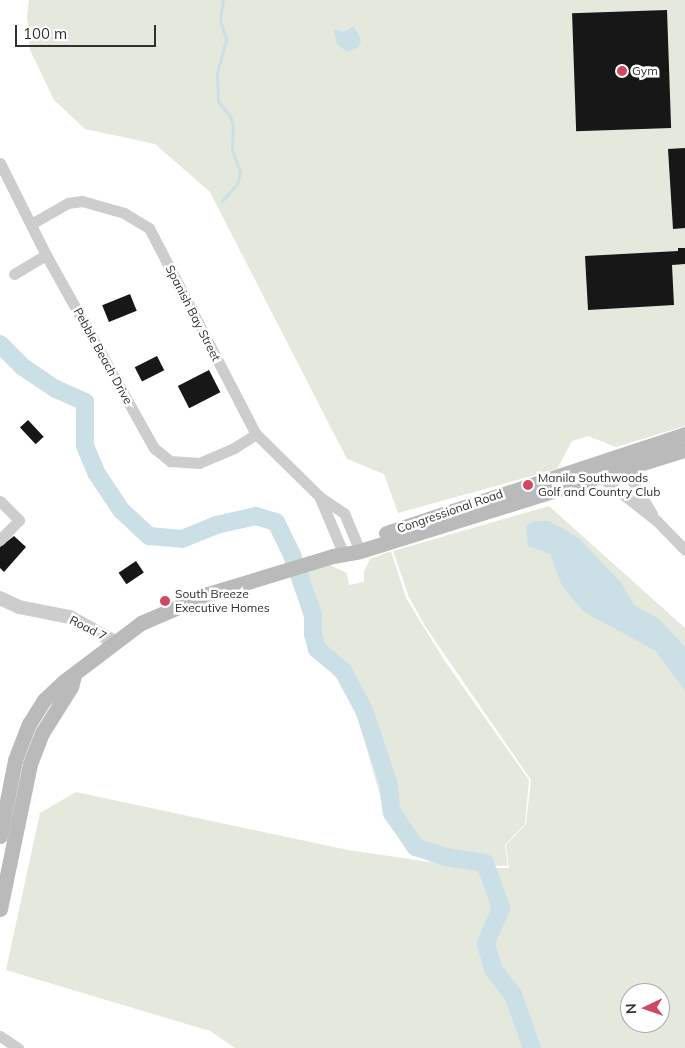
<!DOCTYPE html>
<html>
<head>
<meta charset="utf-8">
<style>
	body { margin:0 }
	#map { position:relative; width:685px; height:1048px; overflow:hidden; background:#fff; font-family:Mulish,sans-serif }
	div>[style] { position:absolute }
	.green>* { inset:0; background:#e4e8dd }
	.water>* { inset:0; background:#cbdfe6 }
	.stream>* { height:3px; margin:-1.5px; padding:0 1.5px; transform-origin:1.5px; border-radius:1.5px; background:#cbdfe6 }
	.river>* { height:18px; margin:-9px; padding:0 9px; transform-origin:9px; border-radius:9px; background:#cbdfe6 }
	.building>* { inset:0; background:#171717; transform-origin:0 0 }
	.minor>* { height:11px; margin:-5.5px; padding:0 5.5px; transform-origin:5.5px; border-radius:5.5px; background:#cdcdcd }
	.tertiary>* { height:14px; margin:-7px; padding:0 7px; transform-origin:7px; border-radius:7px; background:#cdcdcd }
	.secondary>* { height:15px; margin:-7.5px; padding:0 7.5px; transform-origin:7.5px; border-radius:7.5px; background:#bababa }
	.dots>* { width:14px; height:14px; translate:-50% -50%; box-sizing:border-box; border:2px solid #fff; border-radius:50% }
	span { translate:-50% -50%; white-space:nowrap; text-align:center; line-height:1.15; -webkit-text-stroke:5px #fff; paint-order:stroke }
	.poi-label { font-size:12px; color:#303030 }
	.left { translate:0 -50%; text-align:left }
	.street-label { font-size:12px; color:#303030 }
	.north { position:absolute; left:620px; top:983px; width:50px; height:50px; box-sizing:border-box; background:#fff; border:1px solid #acacac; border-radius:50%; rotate:267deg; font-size:14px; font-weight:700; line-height:20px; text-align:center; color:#303030 }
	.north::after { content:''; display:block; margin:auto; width:18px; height:22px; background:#d04962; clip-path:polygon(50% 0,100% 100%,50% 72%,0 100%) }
	.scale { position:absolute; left:15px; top:25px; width:141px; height:22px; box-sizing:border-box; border:2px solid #303030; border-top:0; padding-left:6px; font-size:15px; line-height:18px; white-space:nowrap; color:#303030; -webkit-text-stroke:4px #fff; paint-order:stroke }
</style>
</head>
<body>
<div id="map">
	<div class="green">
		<div style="clip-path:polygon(29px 0,685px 0,685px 426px,616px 447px,588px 436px,572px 441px,557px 469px,398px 513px,384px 474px,347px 459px,210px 192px,155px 144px,85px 129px,54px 100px,30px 50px,27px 16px)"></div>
		<div style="clip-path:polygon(evenodd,549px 506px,685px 628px,685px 1048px,235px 1048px,210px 1031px,6px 970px,40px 813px,76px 792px,348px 850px,471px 868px,509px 868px,506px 845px,526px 824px,531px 780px,425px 626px,409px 597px,393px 551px,549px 506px,630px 993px,660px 993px,660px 1023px,630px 1023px,630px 993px)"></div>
		<div style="clip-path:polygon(391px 551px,406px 598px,444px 660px,529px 780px,525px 824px,505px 845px,508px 866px,456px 864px,409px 854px,387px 820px,354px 704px,339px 680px,311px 652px,295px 576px,330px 565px,347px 573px,349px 585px,364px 582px,364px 572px,370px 559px)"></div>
	</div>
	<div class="water">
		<div style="clip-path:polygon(354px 26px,361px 41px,358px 47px,347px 52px,337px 44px,333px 29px,344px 32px)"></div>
		<div style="clip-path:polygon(534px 521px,549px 521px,579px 538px,622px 584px,634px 605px,659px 619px,685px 647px,685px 691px,656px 651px,584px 612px,562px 586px,550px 554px,528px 546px,526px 526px)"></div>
	</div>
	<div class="stream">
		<div style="left:222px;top:201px;width:23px;rotate:-49deg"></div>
		<div style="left:237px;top:184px;width:12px;rotate:-76deg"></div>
		<div style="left:240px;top:172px;width:23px;rotate:-110deg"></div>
		<div style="left:232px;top:150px;width:23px;rotate:-88deg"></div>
		<div style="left:233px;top:127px;width:11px;rotate:-105deg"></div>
		<div style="left:230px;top:116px;width:19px;rotate:-129deg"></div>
		<div style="left:218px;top:101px;width:28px;rotate:-92deg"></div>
		<div style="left:217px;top:73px;width:35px;rotate:-75deg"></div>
		<div style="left:226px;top:39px;width:19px;rotate:-108deg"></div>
		<div style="left:220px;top:21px;width:21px;rotate:-82deg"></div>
	</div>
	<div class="river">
		<div style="left:0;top:344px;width:33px;rotate:45deg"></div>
		<div style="left:23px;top:367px;width:40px;rotate:34deg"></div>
		<div style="left:56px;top:389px;width:32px;rotate:24deg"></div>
		<div style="left:85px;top:402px;width:44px;rotate:90deg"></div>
		<div style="left:85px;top:446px;width:30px;rotate:67deg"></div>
		<div style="left:97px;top:474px;width:43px;rotate:56.3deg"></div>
		<div style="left:121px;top:510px;width:38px;rotate:43deg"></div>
		<div style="left:149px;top:536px;width:33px;rotate:5deg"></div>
		<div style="left:182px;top:539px;width:37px;rotate:-22deg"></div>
		<div style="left:216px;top:525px;width:41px;rotate:-12.7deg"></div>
		<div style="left:256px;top:516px;width:21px;rotate:17deg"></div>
		<div style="left:276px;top:522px;width:37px;rotate:64deg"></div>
		<div style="left:292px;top:555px;width:64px;rotate:70.7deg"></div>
		<div style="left:313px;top:615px;width:19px;rotate:90deg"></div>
		<div style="left:313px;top:634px;width:16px;rotate:75deg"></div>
		<div style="left:317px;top:649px;width:34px;rotate:40deg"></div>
		<div style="left:343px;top:671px;width:44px;rotate:61.7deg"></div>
		<div style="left:364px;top:710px;width:76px;rotate:71.6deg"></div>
		<div style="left:388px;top:782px;width:31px;rotate:83deg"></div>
		<div style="left:392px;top:813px;width:42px;rotate:54.8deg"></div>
		<div style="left:416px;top:847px;width:31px;rotate:19deg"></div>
		<div style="left:445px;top:857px;width:40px;rotate:8.5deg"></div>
		<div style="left:485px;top:863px;width:48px;rotate:70.4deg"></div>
		<div style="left:501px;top:908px;width:39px;rotate:113deg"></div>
		<div style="left:486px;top:944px;width:26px;rotate:74deg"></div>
		<div style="left:493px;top:969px;width:33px;rotate:52deg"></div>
		<div style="left:513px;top:995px;width:56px;rotate:70.3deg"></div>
	</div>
	<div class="building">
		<div style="left:667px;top:10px;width:118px;height:95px;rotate:88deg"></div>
		<div style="clip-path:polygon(685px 148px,685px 228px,673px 229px,668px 149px)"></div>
		<div style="clip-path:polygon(678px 248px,685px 248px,685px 264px,672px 265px,674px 305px,588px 310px,585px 256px,678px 251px)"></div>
		<div style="left:130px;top:294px;width:18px;height:30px;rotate:68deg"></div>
		<div style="left:157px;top:356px;width:16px;height:25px;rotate:63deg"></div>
		<div style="left:209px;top:370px;width:25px;height:35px;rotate:63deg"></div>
		<div style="left:28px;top:420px;width:23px;height:11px;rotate:47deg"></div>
		<div style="clip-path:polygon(14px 536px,26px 547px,4px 572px,0 568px,0 547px)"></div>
		<div style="left:136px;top:561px;width:14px;height:21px;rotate:56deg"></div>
	</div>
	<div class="minor">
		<div style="left:0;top:163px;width:103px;rotate:63.4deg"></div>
		<div style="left:46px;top:255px;width:221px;rotate:60.8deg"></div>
		<div style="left:154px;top:448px;width:21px;rotate:39deg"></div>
		<div style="left:170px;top:461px;width:29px;rotate:4deg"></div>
		<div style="left:199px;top:463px;width:38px;rotate:-23deg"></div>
		<div style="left:234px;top:448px;width:26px;rotate:-32deg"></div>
		<div style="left:31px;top:224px;width:43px;rotate:-29.6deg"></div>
		<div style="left:68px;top:203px;width:14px;rotate:-8deg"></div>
		<div style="left:82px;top:201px;width:44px;rotate:15.9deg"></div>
		<div style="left:124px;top:213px;width:29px;rotate:31deg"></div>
		<div style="left:149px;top:228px;width:232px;rotate:62.6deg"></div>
		<div style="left:256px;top:434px;width:90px;rotate:44.5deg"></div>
		<div style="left:320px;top:497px;width:29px;rotate:34deg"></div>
		<div style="left:344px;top:513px;width:41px;rotate:67.2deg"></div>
		<div style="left:14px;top:274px;width:37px;rotate:-31deg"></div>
		<div style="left:622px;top:463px;width:59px;rotate:59.5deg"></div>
		<div style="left:598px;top:471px;width:7px;rotate:63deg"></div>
		<div style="left:601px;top:477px;width:71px;rotate:38.2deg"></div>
		<div style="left:657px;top:521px;width:40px;rotate:46deg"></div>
		<div style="left:320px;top:498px;width:62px;rotate:67.2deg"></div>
		<div style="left:0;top:501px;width:27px;rotate:45deg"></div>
		<div style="left:19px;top:520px;width:28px;rotate:134deg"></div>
		<div style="left:0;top:1036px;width:22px;rotate:34deg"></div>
	</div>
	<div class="tertiary">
		<div style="left:0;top:598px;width:21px;rotate:25deg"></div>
		<div style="left:19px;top:607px;width:52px;rotate:11.1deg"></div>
		<div style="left:70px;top:617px;width:51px;rotate:29.1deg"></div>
	</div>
	<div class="secondary">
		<div style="left:386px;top:533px;width:315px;rotate:-18.3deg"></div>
		<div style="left:0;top:836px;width:77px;rotate:-78.8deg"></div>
		<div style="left:15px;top:760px;width:39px;rotate:-69deg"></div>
		<div style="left:29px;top:724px;width:28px;rotate:-58deg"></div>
		<div style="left:44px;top:700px;width:26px;rotate:-43deg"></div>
		<div style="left:63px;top:682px;width:98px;rotate:-37.1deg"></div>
		<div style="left:141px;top:623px;width:73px;rotate:-23.4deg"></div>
		<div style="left:208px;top:594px;width:131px;rotate:-16.9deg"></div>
		<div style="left:333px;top:556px;width:27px;rotate:-10deg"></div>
		<div style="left:360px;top:551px;width:340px;rotate:-17.3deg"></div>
		<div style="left:0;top:909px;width:148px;rotate:-78.3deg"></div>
		<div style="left:30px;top:764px;width:33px;rotate:-69deg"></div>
		<div style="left:42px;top:733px;width:54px;rotate:-57.8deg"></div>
		<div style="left:71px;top:687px;width:11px;rotate:-75deg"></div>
	</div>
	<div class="dots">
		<div style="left:622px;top:71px;background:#d04962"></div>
		<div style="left:528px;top:485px;background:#d04962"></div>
		<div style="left:165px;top:601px;background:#d04962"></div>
	</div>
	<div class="poi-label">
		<span class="left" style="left:632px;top:71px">Gym</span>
		<span class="left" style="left:538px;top:485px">Manila Southwoods<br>Golf and Country Club</span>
		<span class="left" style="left:175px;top:601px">South Breeze<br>Executive Homes</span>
	</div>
	<div class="street-label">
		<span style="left:193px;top:313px;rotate:63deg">Spanish Bay Street</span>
		<span style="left:103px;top:356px;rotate:61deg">Pebble Beach Drive</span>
		<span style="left:450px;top:511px;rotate:-19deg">Congressional Road</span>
		<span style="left:88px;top:628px;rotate:27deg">Road 7</span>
	</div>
	<div class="north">N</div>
	<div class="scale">100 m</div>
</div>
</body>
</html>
